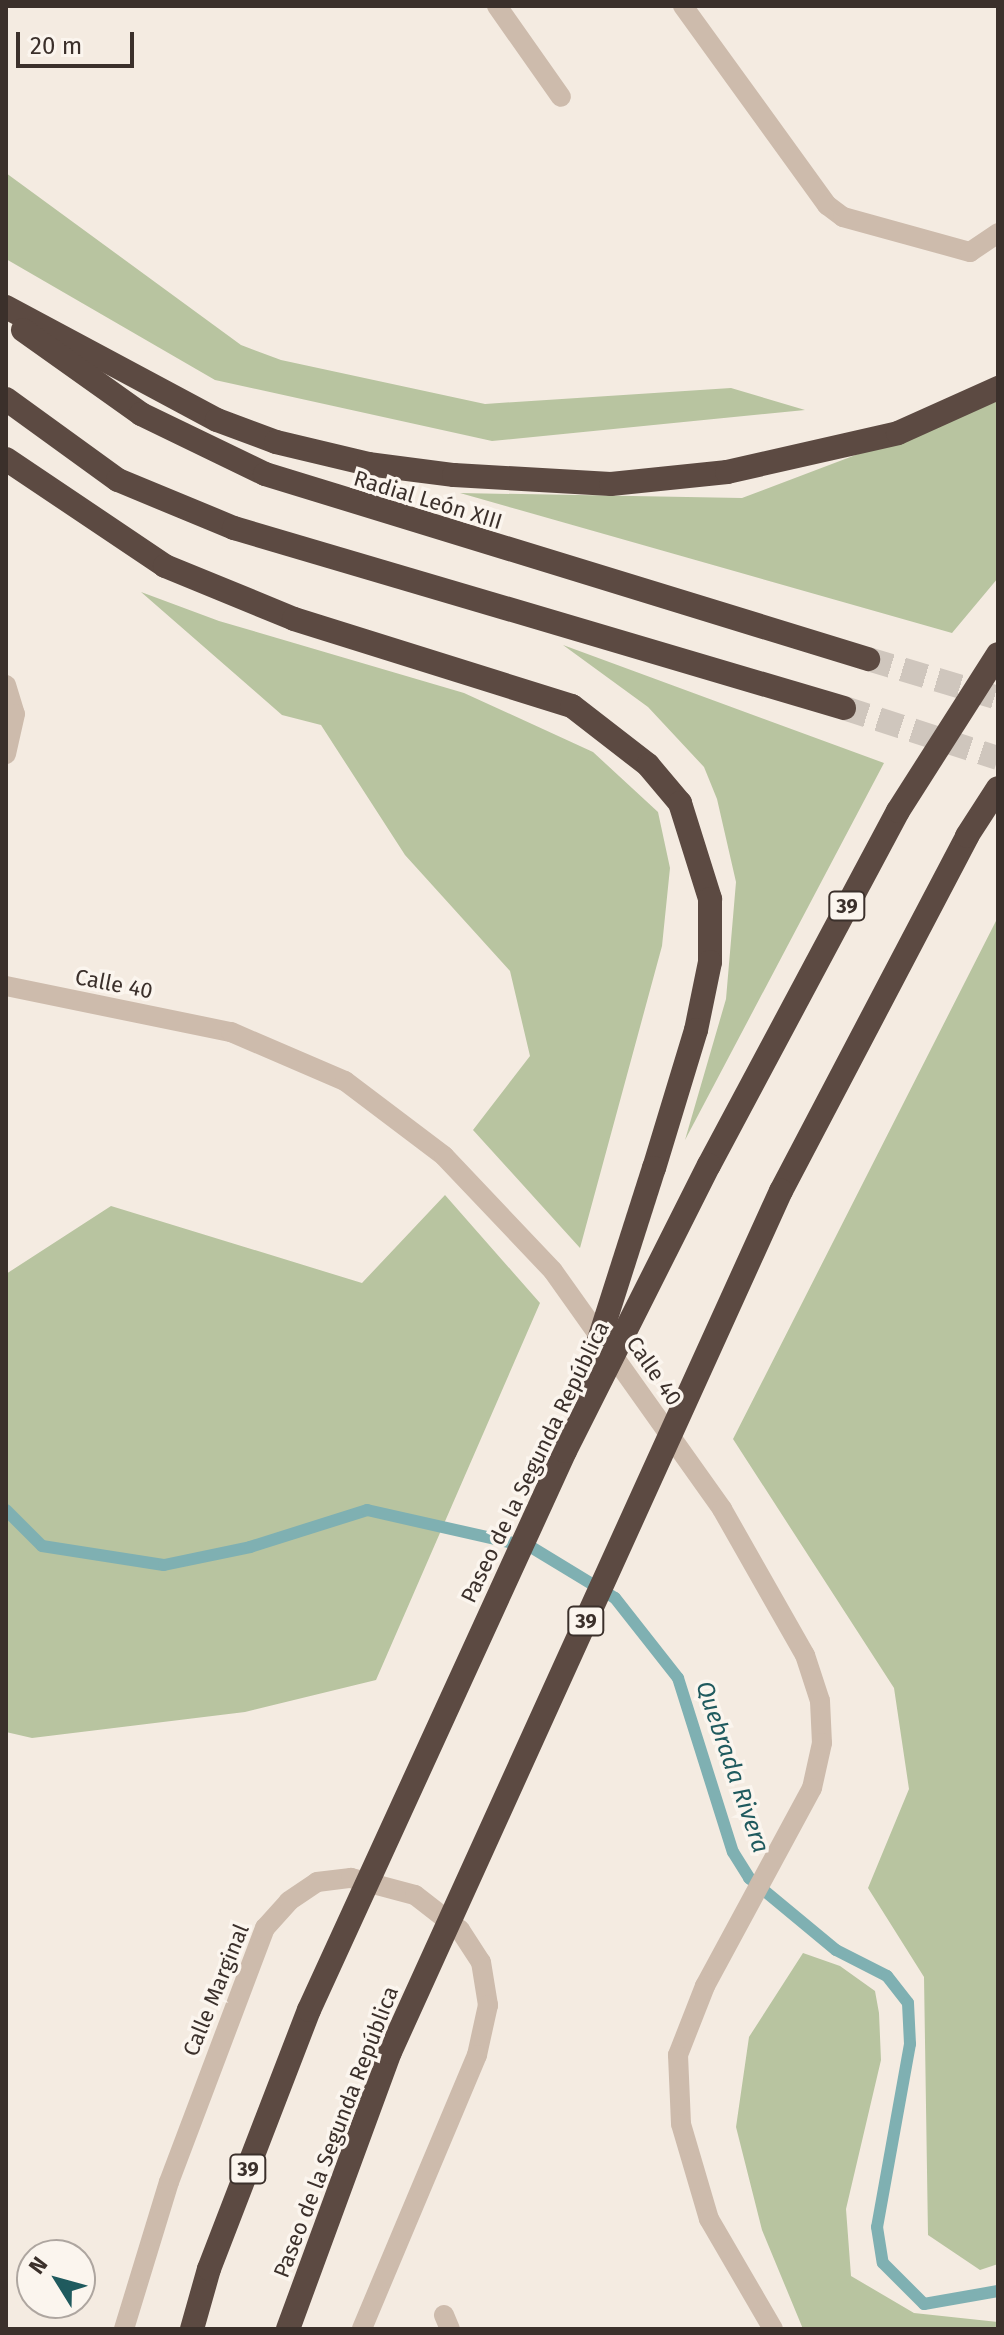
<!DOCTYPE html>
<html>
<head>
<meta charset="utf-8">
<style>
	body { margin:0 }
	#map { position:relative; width:1004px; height:2335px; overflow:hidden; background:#f4ebe1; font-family:"Fira Sans",sans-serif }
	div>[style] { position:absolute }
	.green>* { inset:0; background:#b8c4a0 }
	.stream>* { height:12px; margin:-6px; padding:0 6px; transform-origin:6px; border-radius:6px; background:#7fb0b2 }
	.highway-tunnel>* { height:24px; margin-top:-12px; transform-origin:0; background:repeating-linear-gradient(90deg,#cfc6bd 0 24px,transparent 0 36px) }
	.minor>* { height:20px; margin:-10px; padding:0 10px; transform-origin:10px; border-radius:10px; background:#cdbbac }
	.highway>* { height:24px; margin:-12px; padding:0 12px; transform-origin:12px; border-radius:12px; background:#5c4a42 }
	.highway-bridge>* { height:24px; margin:-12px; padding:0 12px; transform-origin:12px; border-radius:12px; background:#5c4a42 }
	span { translate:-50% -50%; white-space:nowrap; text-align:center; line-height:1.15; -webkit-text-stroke:7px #fbf5ee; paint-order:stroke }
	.shield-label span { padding:2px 6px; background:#fbf5ee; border:2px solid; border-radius:6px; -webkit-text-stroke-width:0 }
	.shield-label { font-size:20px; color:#3b302b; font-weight:700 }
	.street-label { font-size:22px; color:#3b302b }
	.water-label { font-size:24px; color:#1f5a5e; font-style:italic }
	.frame { position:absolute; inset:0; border:8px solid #3b302b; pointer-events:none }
	.north { position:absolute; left:16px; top:2239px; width:80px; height:80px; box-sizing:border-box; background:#fbf5ee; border:2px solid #aea6a0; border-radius:50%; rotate:307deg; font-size:22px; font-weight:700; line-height:32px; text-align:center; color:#3b302b }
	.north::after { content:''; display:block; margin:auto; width:28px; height:36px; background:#1f5a5e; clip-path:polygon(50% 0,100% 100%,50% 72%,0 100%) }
	.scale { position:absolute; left:16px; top:32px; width:118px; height:36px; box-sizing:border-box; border:4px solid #3b302b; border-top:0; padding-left:10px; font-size:24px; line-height:28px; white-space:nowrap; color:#3b302b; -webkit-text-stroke:6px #fbf5ee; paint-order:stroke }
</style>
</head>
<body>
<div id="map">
	<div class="green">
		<div style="clip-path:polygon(6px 173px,241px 345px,281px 360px,485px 404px,731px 388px,805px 410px,492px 441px,215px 380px,6px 259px)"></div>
		<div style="clip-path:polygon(998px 401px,998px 578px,952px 633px,460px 493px,742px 498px)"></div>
		<div style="clip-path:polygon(141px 592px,219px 621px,464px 693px,593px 752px,658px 812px,670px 868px,662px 946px,580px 1248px,473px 1130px,530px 1056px,510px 971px,405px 855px,321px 725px,282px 715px)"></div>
		<div style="clip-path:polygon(563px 645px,884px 763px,685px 1140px,726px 999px,736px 882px,717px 799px,704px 767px,648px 707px)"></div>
		<div style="clip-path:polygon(998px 917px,998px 2264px,980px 2270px,928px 2235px,924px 1977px,868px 1888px,909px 1789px,894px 1688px,733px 1439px)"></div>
		<div style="clip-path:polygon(445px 1195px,540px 1303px,376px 1680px,245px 1712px,32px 1738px,6px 1732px,6px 1274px,111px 1206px,362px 1283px)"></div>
		<div style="clip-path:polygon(803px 1953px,840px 1966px,875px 1991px,879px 2013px,881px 2060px,846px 2209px,851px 2276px,914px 2313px,998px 2322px,998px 2329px,803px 2329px,762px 2230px,736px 2127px,749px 2037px)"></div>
	</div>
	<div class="stream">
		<div style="left:6px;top:1510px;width:51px;rotate:45deg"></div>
		<div style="left:42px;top:1546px;width:123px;rotate:8.9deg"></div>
		<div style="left:164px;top:1565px;width:88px;rotate:-11.8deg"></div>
		<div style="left:250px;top:1547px;width:123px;rotate:-17.5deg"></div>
		<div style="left:367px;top:1510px;width:168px;rotate:12.7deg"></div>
		<div style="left:531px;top:1547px;width:98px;rotate:31.3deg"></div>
		<div style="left:615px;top:1598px;width:102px;rotate:51.8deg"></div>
		<div style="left:678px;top:1678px;width:182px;rotate:72.5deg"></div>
		<div style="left:733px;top:1852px;width:31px;rotate:58deg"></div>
		<div style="left:749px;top:1878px;width:113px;rotate:39.6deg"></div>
		<div style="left:836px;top:1950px;width:57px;rotate:27deg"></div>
		<div style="left:887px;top:1976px;width:34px;rotate:52deg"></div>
		<div style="left:908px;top:2003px;width:41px;rotate:87.2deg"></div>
		<div style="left:910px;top:2044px;width:186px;rotate:100.2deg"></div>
		<div style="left:877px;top:2227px;width:36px;rotate:81deg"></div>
		<div style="left:883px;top:2263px;width:58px;rotate:45deg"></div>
		<div style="left:924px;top:2304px;width:75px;rotate:-10deg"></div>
	</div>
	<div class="highway-tunnel">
		<div style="left:868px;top:659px;width:136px;rotate:16.7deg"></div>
		<div style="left:844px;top:708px;width:162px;rotate:18deg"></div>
	</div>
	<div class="minor">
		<div style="left:497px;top:6px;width:111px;rotate:54.9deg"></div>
		<div style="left:683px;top:6px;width:246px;rotate:54.1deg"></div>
		<div style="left:827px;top:205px;width:20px;rotate:37deg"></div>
		<div style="left:843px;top:217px;width:132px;rotate:15.4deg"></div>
		<div style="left:970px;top:252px;width:34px;rotate:-34deg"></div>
		<div style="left:6px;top:685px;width:30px;rotate:73deg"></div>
		<div style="left:15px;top:714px;width:41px;rotate:102.7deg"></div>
		<div style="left:6px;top:986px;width:230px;rotate:11.6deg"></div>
		<div style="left:231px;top:1032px;width:124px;rotate:23.3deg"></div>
		<div style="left:345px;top:1081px;width:124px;rotate:37.1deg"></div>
		<div style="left:444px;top:1156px;width:158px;rotate:46.5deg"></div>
		<div style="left:553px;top:1271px;width:292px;rotate:54.6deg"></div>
		<div style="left:722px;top:1509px;width:168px;rotate:60.4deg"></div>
		<div style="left:805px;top:1655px;width:48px;rotate:71.9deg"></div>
		<div style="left:820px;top:1701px;width:42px;rotate:87.3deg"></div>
		<div style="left:822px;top:1743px;width:46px;rotate:102.5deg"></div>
		<div style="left:812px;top:1788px;width:225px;rotate:118.4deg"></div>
		<div style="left:705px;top:1986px;width:74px;rotate:111.4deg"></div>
		<div style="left:678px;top:2055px;width:69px;rotate:87.5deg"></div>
		<div style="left:681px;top:2124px;width:99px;rotate:73.6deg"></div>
		<div style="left:709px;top:2219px;width:127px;rotate:59.8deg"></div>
		<div style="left:444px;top:2315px;width:15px;rotate:67deg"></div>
		<div style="left:124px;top:2329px;width:154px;rotate:-73deg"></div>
		<div style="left:169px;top:2182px;width:272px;rotate:-69.3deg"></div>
		<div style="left:265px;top:1928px;width:36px;rotate:-48deg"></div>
		<div style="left:289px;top:1901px;width:34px;rotate:-34deg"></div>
		<div style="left:317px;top:1882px;width:34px;rotate:-7deg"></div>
		<div style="left:351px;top:1878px;width:66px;rotate:14.9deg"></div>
		<div style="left:415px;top:1895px;width:57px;rotate:37.9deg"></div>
		<div style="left:460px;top:1930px;width:38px;rotate:57deg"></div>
		<div style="left:481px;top:1962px;width:44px;rotate:80.8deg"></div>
		<div style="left:488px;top:2005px;width:51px;rotate:102.4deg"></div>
		<div style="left:477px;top:2055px;width:297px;rotate:112.8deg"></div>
	</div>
	<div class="highway">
		<div style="left:6px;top:307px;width:239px;rotate:28.2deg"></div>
		<div style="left:217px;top:420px;width:63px;rotate:20.4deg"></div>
		<div style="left:276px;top:442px;width:95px;rotate:13.4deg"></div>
		<div style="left:368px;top:464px;width:87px;rotate:7.3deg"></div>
		<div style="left:454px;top:475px;width:157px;rotate:3.3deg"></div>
		<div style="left:611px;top:484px;width:117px;rotate:-5.9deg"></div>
		<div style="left:727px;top:472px;width:175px;rotate:-12.8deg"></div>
		<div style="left:898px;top:433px;width:110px;rotate:-24.2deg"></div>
		<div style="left:23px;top:330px;width:145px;rotate:35.4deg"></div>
		<div style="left:141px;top:414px;width:138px;rotate:25.8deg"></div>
		<div style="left:265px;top:474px;width:631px;rotate:17.06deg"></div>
		<div style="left:6px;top:399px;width:138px;rotate:35.9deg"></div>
		<div style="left:118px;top:480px;width:126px;rotate:22.5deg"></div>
		<div style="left:234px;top:528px;width:636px;rotate:16.44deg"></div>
		<div style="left:6px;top:459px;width:192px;rotate:33.9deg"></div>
		<div style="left:165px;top:566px;width:139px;rotate:22.3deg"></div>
		<div style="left:294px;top:619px;width:291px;rotate:17.4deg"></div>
		<div style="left:572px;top:706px;width:96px;rotate:37.8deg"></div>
		<div style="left:648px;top:765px;width:50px;rotate:49.9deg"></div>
		<div style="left:680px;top:803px;width:101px;rotate:72.6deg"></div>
		<div style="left:710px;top:899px;width:63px;rotate:90deg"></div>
		<div style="left:710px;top:962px;width:69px;rotate:101.6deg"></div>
		<div style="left:696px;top:1030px;width:144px;rotate:106.9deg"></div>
		<div style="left:709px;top:1165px;width:401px;rotate:-61.9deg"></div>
		<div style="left:898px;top:811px;width:186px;rotate:-57.5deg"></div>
		<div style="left:781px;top:1191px;width:401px;rotate:-62.3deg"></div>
		<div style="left:967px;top:836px;width:57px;rotate:-57.1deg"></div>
		<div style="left:192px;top:2329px;width:62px;rotate:-74.2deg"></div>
		<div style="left:209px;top:2269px;width:278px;rotate:-68.9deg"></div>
		<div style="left:288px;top:2329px;width:295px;rotate:-69.8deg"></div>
	</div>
	<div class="highway-bridge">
		<div style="left:583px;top:1390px;width:233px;rotate:-72.3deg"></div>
		<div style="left:309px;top:2010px;width:615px;rotate:-65.39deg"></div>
		<div style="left:565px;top:1451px;width:320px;rotate:-63.3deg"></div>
		<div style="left:390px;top:2052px;width:946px;rotate:-65.58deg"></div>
	</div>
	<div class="shield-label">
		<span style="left:847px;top:906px">39</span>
		<span style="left:586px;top:1621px">39</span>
		<span style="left:248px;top:2169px">39</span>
	</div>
	<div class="street-label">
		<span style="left:428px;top:500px;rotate:17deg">Radial León XIII</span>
		<span style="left:114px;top:984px;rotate:11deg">Calle 40</span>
		<span style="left:654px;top:1371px;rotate:55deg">Calle 40</span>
		<span style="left:535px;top:1462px;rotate:-64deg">Paseo de la Segunda República</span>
		<span style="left:216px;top:1990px;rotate:-68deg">Calle Marginal</span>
		<span style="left:336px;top:2132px;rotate:-69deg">Paseo de la Segunda República</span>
	</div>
	<div class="water-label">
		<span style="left:732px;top:1767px;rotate:71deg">Quebrada Rivera</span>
	</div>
	<div class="frame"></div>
	<div class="north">N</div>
	<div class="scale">20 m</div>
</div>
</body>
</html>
